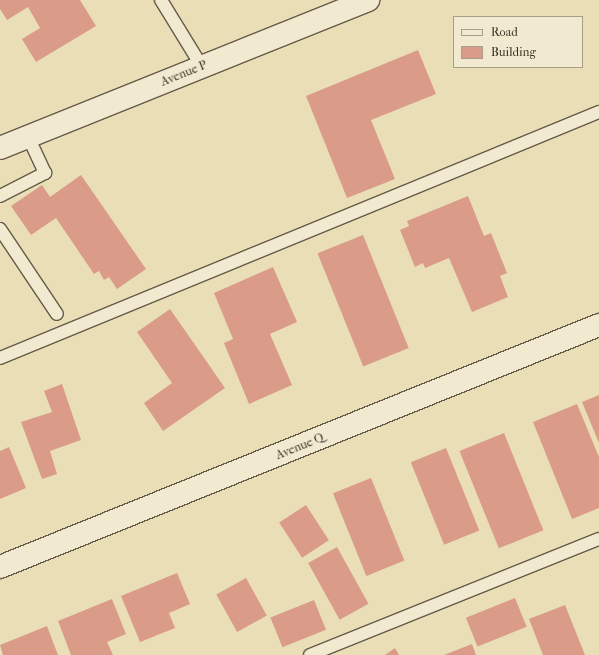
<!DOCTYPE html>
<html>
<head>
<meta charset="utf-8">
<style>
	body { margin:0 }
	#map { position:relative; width:599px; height:655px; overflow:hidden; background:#eadeb7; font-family:"IM FELL French Canon",serif }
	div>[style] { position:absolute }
	.building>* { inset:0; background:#da9c89; transform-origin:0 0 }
	.roads { filter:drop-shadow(1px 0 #665b48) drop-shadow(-1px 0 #665b48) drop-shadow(0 1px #665b48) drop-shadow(0 -1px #665b48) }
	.service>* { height:12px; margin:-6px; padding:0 6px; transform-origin:6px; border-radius:6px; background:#f1ead0 }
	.minor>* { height:22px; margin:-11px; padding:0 11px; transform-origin:11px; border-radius:11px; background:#f1ead0 }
	.tertiary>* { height:22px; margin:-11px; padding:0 11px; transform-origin:11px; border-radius:11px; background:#f1ead0 }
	span { translate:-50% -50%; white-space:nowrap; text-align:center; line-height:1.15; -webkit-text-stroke:4px #f1ead0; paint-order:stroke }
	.street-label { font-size:12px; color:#3a2f23 }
	.legend { position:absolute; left:453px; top:16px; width:130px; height:52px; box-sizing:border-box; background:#f1ead0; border:1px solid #a89f8b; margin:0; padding:5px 7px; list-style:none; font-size:12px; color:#3a2f23 }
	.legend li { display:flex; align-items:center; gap:8px; height:20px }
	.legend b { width:20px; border:1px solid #a89f8b }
</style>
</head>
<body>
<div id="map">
	<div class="building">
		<div style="clip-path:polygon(0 0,80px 0,96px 26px,36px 62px,22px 39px,40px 28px,28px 7px,7px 20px,0 9px)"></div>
		<div style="clip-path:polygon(418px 50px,436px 94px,371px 120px,395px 179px,347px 198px,306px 96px)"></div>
		<div style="clip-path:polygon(81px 175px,146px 269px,117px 289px,109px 277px,104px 280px,99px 271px,94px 274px,56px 218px,31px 235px,11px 206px,42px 185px,50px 197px)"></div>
		<div style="clip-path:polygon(468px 196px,484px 236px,491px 233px,507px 273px,500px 276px,508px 297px,472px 312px,449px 258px,425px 268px,423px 263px,415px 267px,400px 230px,409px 226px,407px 221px)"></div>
		<div style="left:363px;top:235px;width:122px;height:49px;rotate:68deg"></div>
		<div style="clip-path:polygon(273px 267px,297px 322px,270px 334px,292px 385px,249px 404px,224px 343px,233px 339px,214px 293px)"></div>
		<div style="clip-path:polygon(170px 309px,225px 388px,163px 431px,144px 403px,172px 383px,137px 332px)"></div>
		<div style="clip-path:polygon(62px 384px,81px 440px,50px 451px,57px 474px,42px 479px,21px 422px,52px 412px,44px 391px)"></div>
		<div style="clip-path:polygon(599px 395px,599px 443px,582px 402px)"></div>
		<div style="clip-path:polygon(577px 404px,599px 457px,599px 508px,572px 519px,533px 422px)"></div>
		<div style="left:504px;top:433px;width:105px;height:48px;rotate:68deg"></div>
		<div style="clip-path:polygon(9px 447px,26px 488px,0 499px,0 451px)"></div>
		<div style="left:446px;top:448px;width:89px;height:38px;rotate:68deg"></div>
		<div style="left:371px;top:478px;width:89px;height:41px;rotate:68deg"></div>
		<div style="left:306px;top:505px;width:42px;height:32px;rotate:57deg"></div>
		<div style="left:337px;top:547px;width:65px;height:33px;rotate:61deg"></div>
		<div style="clip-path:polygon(177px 573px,190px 604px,169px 613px,175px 628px,140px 642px,121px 596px)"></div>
		<div style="left:246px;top:578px;width:43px;height:34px;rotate:61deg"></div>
		<div style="left:515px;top:598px;width:31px;height:53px;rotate:68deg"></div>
		<div style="clip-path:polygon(112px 599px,126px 634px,107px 642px,113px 655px,71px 655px,58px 621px)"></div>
		<div style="left:314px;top:600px;width:32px;height:47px;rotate:68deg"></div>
		<div style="clip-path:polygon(565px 605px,585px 655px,543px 655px,529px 619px)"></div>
		<div style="clip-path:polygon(47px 626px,58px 655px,3px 655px,0 645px)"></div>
		<div style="clip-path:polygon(472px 644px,476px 655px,444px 655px)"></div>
		<div style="clip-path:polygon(395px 648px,399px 655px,385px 655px)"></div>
	</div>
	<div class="roads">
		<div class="service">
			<div style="left:161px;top:0;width:79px;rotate:58.5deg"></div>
			<div style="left:0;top:196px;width:51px;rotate:-27.1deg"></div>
			<div style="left:45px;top:173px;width:40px;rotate:-115deg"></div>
			<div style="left:0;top:229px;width:102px;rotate:56.2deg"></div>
			<div style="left:0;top:358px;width:648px;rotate:-22.33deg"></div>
			<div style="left:310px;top:655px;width:311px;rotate:-21.9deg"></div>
		</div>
		<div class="minor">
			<div style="left:0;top:567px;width:646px;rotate:-22deg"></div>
		</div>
		<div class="tertiary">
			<div style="left:0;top:148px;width:397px;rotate:-21.9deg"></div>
		</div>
	</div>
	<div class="street-label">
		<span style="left:184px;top:74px;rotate:-22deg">Avenue P</span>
		<span style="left:300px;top:447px;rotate:-22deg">Avenue Q</span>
	</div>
	<ul class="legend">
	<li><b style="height:5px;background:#f1ead0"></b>Road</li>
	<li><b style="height:11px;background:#da9c89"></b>Building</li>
	</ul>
</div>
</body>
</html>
